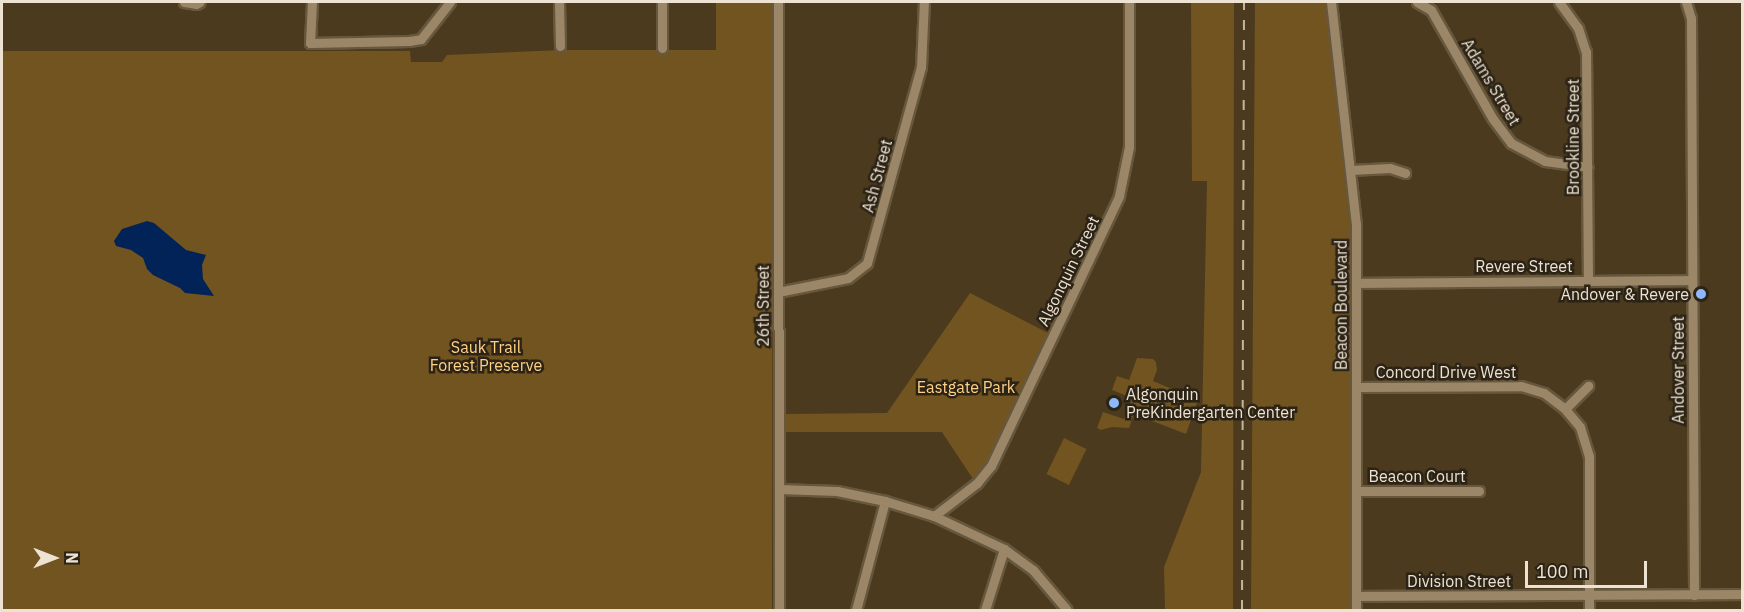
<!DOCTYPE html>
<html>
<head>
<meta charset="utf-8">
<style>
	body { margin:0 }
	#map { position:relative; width:1744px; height:612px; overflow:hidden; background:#4b3a1d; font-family:"IBM Plex Sans",sans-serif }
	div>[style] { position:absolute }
	.green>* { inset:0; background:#725420; transform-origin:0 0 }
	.water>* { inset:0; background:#012357 }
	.roads { filter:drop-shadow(2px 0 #66573d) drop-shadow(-2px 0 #66573d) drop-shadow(0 2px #66573d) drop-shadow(0 -2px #66573d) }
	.minor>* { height:9px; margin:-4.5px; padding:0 4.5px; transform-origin:4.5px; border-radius:4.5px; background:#9b8768 }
	.rail>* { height:2px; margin-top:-1px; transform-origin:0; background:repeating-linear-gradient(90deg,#c2b5a1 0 10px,transparent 0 20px) }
	.dots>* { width:16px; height:16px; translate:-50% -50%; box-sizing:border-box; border:3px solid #2b2316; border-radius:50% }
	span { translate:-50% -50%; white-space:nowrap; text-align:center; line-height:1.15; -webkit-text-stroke:5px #2b2316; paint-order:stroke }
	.street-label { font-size:16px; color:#eee3d2 }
	.poi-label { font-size:16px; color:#eee3d2 }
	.right { translate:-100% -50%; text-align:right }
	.left { translate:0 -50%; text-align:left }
	.park-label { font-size:16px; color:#ffd187 }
	.frame { position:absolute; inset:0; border:3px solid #eee3d2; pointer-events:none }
	.north { position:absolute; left:24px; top:528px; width:60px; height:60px; -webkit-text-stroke:4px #2b2316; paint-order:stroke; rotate:90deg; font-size:16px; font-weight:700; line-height:24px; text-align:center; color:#eee3d2 }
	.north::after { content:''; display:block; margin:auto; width:21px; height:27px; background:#eee3d2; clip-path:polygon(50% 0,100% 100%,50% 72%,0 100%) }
	.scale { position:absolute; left:1525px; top:561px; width:122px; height:27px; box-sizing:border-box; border:3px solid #eee3d2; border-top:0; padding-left:8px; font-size:18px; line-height:21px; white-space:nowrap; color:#eee3d2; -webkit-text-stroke:4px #2b2316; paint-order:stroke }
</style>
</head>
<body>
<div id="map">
	<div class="green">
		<div style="clip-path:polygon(716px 2px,773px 2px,772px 610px,2px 610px,2px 51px,410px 51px,411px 62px,442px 62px,447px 55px,562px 50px,716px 50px)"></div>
		<div style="clip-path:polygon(1191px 2px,1234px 2px,1233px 610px,1165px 610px,1164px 567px,1201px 472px,1207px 181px,1192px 181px)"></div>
		<div style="clip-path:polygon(1255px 2px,1326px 2px,1350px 225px,1350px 610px,1251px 610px)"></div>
		<div style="clip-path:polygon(970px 293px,1048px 333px,986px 463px,973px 479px,942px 432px,783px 432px,783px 414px,887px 413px)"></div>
		<div style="clip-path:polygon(1137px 358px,1153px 359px,1156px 362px,1157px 370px,1153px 381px,1198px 400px,1186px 434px,1134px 414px,1129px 428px,1112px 427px,1101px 430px,1097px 428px,1103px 412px,1124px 419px,1132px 398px,1112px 390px,1117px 376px,1129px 380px)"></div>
		<div style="left:1064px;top:438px;width:25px;height:40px;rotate:26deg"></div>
	</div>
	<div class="water">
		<div style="clip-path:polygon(147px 221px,154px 223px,186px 250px,206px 255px,202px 265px,203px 279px,214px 296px,185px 293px,180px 288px,153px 275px,147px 269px,143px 258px,131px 250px,116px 246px,114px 241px,122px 229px)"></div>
	</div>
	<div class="roads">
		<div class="minor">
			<div style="left:184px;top:2px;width:12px;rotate:9deg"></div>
			<div style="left:196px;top:4px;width:4px;rotate:-27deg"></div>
			<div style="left:312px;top:2px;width:41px;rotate:92.8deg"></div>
			<div style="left:310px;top:43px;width:99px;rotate:-1.2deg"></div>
			<div style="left:409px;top:41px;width:12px;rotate:-9deg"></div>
			<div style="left:421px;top:39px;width:47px;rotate:-51.9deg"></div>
			<div style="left:559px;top:2px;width:44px;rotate:88.7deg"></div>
			<div style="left:662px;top:2px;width:46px;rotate:90deg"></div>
			<div style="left:778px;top:2px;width:608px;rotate:89.91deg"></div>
			<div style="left:1331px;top:2px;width:223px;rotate:83.6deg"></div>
			<div style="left:1356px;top:224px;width:386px;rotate:90deg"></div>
			<div style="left:1417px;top:2px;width:16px;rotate:30deg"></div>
			<div style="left:1431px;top:10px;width:125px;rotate:60.4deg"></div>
			<div style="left:1493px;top:119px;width:30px;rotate:53deg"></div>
			<div style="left:1511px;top:143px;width:38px;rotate:28deg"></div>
			<div style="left:1545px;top:161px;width:43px;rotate:7.9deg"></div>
			<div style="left:1559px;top:2px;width:32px;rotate:54deg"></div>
			<div style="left:1578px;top:28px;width:25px;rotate:72deg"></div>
			<div style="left:1586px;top:52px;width:229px;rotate:89.5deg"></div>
			<div style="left:1686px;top:2px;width:17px;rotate:73deg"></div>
			<div style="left:1691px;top:18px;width:577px;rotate:89.7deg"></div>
			<div style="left:1350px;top:170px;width:40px;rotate:-2.9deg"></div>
			<div style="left:1390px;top:168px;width:16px;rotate:18deg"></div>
			<div style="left:1356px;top:283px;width:336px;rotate:-0.5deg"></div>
			<div style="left:778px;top:292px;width:71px;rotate:-11.3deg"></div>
			<div style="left:848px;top:278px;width:24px;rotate:-38deg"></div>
			<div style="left:867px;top:263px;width:203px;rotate:-74.6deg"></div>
			<div style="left:921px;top:67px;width:65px;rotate:-87.4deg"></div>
			<div style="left:1356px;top:387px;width:165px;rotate:-0.3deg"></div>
			<div style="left:1521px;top:386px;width:24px;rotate:17deg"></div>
			<div style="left:1544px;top:393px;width:26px;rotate:37deg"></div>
			<div style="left:1565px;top:409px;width:23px;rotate:50deg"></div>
			<div style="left:1580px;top:427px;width:30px;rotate:73deg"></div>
			<div style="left:1589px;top:456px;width:154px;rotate:90deg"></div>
			<div style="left:1565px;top:409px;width:33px;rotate:-45deg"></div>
			<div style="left:779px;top:489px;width:58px;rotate:2deg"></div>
			<div style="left:837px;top:491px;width:49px;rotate:11.8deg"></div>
			<div style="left:885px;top:501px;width:51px;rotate:17deg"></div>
			<div style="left:934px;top:516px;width:77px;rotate:25.2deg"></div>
			<div style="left:1004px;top:549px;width:36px;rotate:36deg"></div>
			<div style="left:1033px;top:570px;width:52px;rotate:49.6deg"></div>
			<div style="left:1356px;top:491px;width:123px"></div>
			<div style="left:934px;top:516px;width:54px;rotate:-37.5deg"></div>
			<div style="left:977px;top:483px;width:22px;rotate:-51deg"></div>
			<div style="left:991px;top:466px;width:299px;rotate:-64.6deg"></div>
			<div style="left:1119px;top:196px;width:50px;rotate:-78.5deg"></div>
			<div style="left:1129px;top:147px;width:145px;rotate:-90deg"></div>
			<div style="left:1356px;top:596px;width:386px;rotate:-0.3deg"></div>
			<div style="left:856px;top:610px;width:113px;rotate:-75.1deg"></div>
			<div style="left:985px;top:610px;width:64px;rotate:-72.7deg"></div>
		</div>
	</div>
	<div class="rail">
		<div style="left:1242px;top:610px;width:608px;rotate:-89.81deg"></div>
	</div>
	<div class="dots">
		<div style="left:1701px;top:294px;background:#8db9fc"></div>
		<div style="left:1114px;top:403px;background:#8db9fc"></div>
	</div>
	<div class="street-label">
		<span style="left:1491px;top:82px;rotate:59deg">Adams Street</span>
		<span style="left:1573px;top:137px;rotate:-90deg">Brookline Street</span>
		<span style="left:877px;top:176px;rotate:-75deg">Ash Street</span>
		<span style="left:1524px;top:266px">Revere Street</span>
		<span style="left:1068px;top:271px;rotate:-64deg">Algonquin Street</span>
		<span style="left:1341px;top:305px;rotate:-90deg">Beacon Boulevard</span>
		<span style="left:763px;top:306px;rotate:-90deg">26th Street</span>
		<span style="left:1678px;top:370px;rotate:-90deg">Andover Street</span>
		<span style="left:1446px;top:372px">Concord Drive West</span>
		<span style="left:1417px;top:476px">Beacon Court</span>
		<span style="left:1459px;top:581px">Division Street</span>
	</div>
	<div class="poi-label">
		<span class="right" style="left:1689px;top:294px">Andover &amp; Revere</span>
		<span class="left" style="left:1126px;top:403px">Algonquin<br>PreKindergarten Center</span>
	</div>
	<div class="park-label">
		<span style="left:486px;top:356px">Sauk Trail<br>Forest Preserve</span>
		<span style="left:966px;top:387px">Eastgate Park</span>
	</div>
	<div class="frame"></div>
	<div class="north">N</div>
	<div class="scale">100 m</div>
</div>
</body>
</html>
